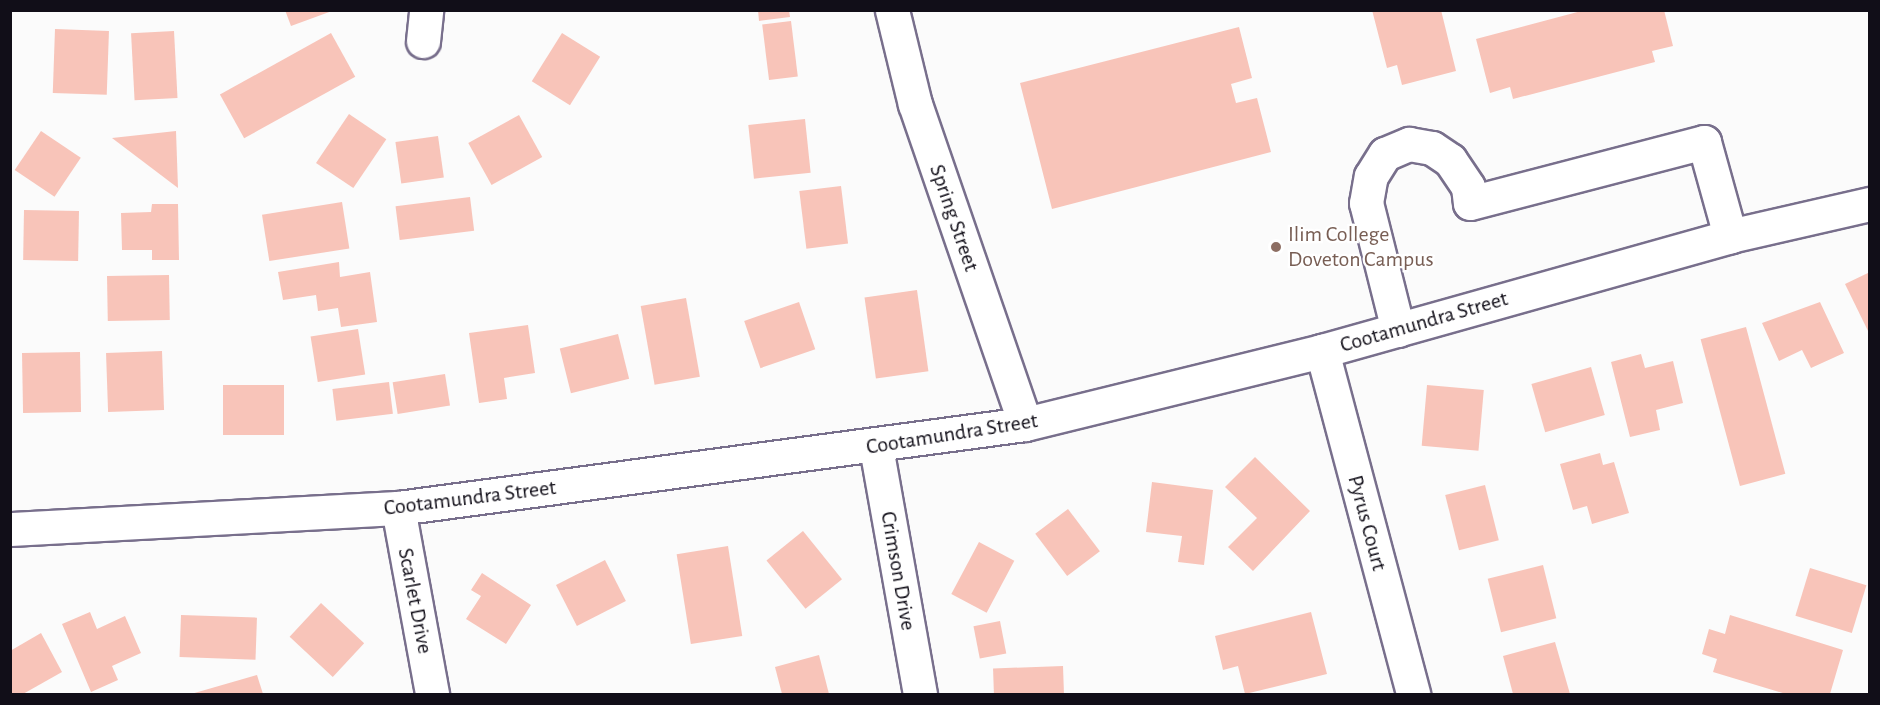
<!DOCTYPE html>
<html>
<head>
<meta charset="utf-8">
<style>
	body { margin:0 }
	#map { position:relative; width:1880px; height:705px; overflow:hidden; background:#fbfbfb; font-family:"Alegreya Sans",sans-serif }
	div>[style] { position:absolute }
	.building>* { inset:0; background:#f8c4b9; transform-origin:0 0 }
	.roads { filter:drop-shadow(2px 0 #786f8c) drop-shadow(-2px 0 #786f8c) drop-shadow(0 2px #786f8c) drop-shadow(0 -2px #786f8c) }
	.minor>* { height:33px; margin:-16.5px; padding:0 16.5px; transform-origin:16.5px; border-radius:16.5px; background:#fff }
	.dots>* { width:16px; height:16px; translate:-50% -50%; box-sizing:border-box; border:3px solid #fff; border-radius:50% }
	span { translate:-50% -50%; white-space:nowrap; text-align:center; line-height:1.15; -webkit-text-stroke:4.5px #fff; paint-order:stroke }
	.street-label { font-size:22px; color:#110e18 }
	.education-label { font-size:22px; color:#785e54 }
	.left { translate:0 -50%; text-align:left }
	.frame { position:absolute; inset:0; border:12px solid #110e18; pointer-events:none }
</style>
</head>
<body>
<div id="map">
	<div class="building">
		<div style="clip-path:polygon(285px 10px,332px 10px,332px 11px,291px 26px)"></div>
		<div style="clip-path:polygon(758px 10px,789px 10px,790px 17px,759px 21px)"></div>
		<div style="clip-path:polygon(1372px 10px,1441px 10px,1456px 71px,1402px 85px,1397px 65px,1387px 68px)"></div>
		<div style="clip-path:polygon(1585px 10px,1664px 10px,1673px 46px,1652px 51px,1655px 62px,1513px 99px,1510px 87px,1490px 93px,1476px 39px)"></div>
		<div style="left:791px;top:21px;width:56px;height:29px;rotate:83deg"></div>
		<div style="clip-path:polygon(1239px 27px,1252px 78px,1231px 84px,1236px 103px,1257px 98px,1271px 152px,1052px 209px,1020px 83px)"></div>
		<div style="left:55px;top:29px;width:54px;height:64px;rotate:2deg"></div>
		<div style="left:174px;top:31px;width:67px;height:43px;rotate:87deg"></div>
		<div style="left:331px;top:33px;width:50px;height:127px;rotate:61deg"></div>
		<div style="left:562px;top:33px;width:45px;height:57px;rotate:32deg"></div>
		<div style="left:349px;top:114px;width:45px;height:59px;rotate:34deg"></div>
		<div style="left:519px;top:115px;width:48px;height:58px;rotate:61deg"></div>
		<div style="left:805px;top:119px;width:54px;height:57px;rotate:84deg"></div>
		<div style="left:41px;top:131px;width:48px;height:47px;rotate:34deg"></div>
		<div style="clip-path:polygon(176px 131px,178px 188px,112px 138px)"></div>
		<div style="left:438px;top:136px;width:42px;height:43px;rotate:82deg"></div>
		<div style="left:841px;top:186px;width:58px;height:42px;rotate:83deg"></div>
		<div style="left:470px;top:197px;width:34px;height:75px;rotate:83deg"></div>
		<div style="left:342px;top:202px;width:47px;height:81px;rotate:81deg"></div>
		<div style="clip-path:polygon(152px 204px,178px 204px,179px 260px,152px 260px,152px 250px,122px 250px,121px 213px,151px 212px)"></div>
		<div style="left:24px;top:210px;width:55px;height:50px;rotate:1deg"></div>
		<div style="clip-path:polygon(339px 262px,340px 277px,370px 272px,377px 322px,341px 327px,338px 308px,318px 311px,316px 295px,283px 300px,278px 272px)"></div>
		<div style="clip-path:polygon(1870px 272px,1870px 335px,1845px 284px)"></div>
		<div style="left:169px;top:275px;width:45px;height:62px;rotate:89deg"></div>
		<div style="left:917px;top:290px;width:82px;height:53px;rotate:82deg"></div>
		<div style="left:686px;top:298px;width:80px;height:46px;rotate:80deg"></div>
		<div style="left:799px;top:302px;width:50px;height:58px;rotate:71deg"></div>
		<div style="clip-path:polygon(1820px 302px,1844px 353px,1811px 368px,1802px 350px,1779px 361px,1762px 323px)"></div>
		<div style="clip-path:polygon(528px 325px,535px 373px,504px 378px,507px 399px,479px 403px,469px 333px)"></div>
		<div style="left:1746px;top:327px;width:152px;height:47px;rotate:75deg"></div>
		<div style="left:358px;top:329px;width:46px;height:48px;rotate:81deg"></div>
		<div style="left:618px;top:334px;width:46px;height:60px;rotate:76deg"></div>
		<div style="left:162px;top:351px;width:59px;height:56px;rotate:88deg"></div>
		<div style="left:80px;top:352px;width:60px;height:58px;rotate:89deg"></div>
		<div style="clip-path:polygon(1641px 354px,1645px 368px,1673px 361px,1683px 403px,1656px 410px,1660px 430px,1630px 437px,1611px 362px)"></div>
		<div style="left:1591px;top:367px;width:50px;height:62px;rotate:74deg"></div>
		<div style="left:445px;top:374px;width:32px;height:53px;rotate:81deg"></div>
		<div style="left:389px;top:382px;width:32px;height:57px;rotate:83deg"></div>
		<div style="left:223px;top:385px;width:61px;height:50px"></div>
		<div style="left:1427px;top:385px;width:57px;height:61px;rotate:5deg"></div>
		<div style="clip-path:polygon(1600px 453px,1603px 465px,1614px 462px,1629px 513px,1592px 524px,1587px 506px,1573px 510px,1560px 464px)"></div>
		<div style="clip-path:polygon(1255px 457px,1310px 511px,1253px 571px,1228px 547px,1257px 518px,1225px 487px)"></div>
		<div style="clip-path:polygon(1152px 482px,1213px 490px,1204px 565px,1178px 562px,1182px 536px,1146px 532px)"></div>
		<div style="left:1485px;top:485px;width:57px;height:41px;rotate:76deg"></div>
		<div style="left:1068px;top:509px;width:53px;height:41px;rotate:53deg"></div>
		<div style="left:803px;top:531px;width:62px;height:47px;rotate:51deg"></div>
		<div style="left:979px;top:542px;width:40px;height:59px;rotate:28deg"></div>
		<div style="left:728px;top:546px;width:91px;height:52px;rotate:81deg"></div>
		<div style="left:605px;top:560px;width:46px;height:55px;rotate:63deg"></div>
		<div style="left:1543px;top:565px;width:55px;height:57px;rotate:76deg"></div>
		<div style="left:1810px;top:568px;width:59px;height:50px;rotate:17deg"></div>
		<div style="clip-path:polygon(482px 573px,531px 605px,506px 644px,466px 619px,481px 596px,471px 590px)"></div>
		<div style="left:321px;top:603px;width:59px;height:46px;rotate:43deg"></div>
		<div style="clip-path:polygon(90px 612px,97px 629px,125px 616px,141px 653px,112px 666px,118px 680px,91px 692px,62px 624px)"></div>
		<div style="clip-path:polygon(1311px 612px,1327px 674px,1245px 694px,1238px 666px,1223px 670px,1215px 636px)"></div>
		<div style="left:181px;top:615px;width:76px;height:42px;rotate:2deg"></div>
		<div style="clip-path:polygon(1730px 615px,1843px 650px,1830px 694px,1786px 694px,1713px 672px,1717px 659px,1702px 654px,1709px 629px,1725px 634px)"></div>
		<div style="left:1000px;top:621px;width:33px;height:27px;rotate:79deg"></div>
		<div style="clip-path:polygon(41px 633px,62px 672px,23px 694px,10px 694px,10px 651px)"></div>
		<div style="clip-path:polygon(1555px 642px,1570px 694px,1513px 694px,1503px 656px)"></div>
		<div style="clip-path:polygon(819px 655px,829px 694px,782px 694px,775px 667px)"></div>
		<div style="left:1063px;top:666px;width:28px;height:70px;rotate:88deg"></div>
		<div style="clip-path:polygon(257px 675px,263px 694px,191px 694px)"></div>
	</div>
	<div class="roads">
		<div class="minor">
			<div style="left:892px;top:10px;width:97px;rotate:76.3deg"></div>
			<div style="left:915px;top:104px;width:338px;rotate:71deg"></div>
			<div style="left:423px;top:41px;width:31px;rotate:-84deg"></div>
			<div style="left:1398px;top:330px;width:131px;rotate:-104.1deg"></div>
			<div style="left:1366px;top:203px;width:27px;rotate:-80deg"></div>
			<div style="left:1371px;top:176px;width:26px;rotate:-58deg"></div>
			<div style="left:1385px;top:154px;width:26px;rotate:-23deg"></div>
			<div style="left:1409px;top:144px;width:23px;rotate:10deg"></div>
			<div style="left:1432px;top:148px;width:22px;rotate:34deg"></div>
			<div style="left:1450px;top:160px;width:32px;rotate:56deg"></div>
			<div style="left:1468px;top:187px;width:16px;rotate:83deg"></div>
			<div style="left:1470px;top:203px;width:242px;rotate:-14.6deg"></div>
			<div style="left:1704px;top:142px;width:98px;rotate:74.5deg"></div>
			<div style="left:1322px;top:351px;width:355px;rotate:75.1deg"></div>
			<div style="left:876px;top:447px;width:251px;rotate:79.9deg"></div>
			<div style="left:398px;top:508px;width:189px;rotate:79.6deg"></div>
			<div style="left:10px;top:529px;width:389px;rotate:-3.1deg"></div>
			<div style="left:398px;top:508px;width:633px;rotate:-7.63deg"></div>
			<div style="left:1025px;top:424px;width:306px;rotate:-13.8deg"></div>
			<div style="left:1322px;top:351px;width:424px;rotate:-15.7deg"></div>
			<div style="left:1730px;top:236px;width:144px;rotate:-12.9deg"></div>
		</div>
	</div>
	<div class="dots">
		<div style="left:1276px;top:247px;background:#8d6e63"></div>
	</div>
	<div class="street-label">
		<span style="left:954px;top:218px;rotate:71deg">Spring Street</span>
		<span style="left:1424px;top:322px;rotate:-16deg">Cootamundra Street</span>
		<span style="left:952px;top:434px;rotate:-9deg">Cootamundra Street</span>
		<span style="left:470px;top:498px;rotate:-7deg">Cootamundra Street</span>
		<span style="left:1367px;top:523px;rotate:75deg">Pyrus Court</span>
		<span style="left:898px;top:571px;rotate:80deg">Crimson Drive</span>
		<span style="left:415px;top:601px;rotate:79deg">Scarlet Drive</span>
	</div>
	<div class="education-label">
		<span class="left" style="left:1288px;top:247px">Ilim College<br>Doveton Campus</span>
	</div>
	<div class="frame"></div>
</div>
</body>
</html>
